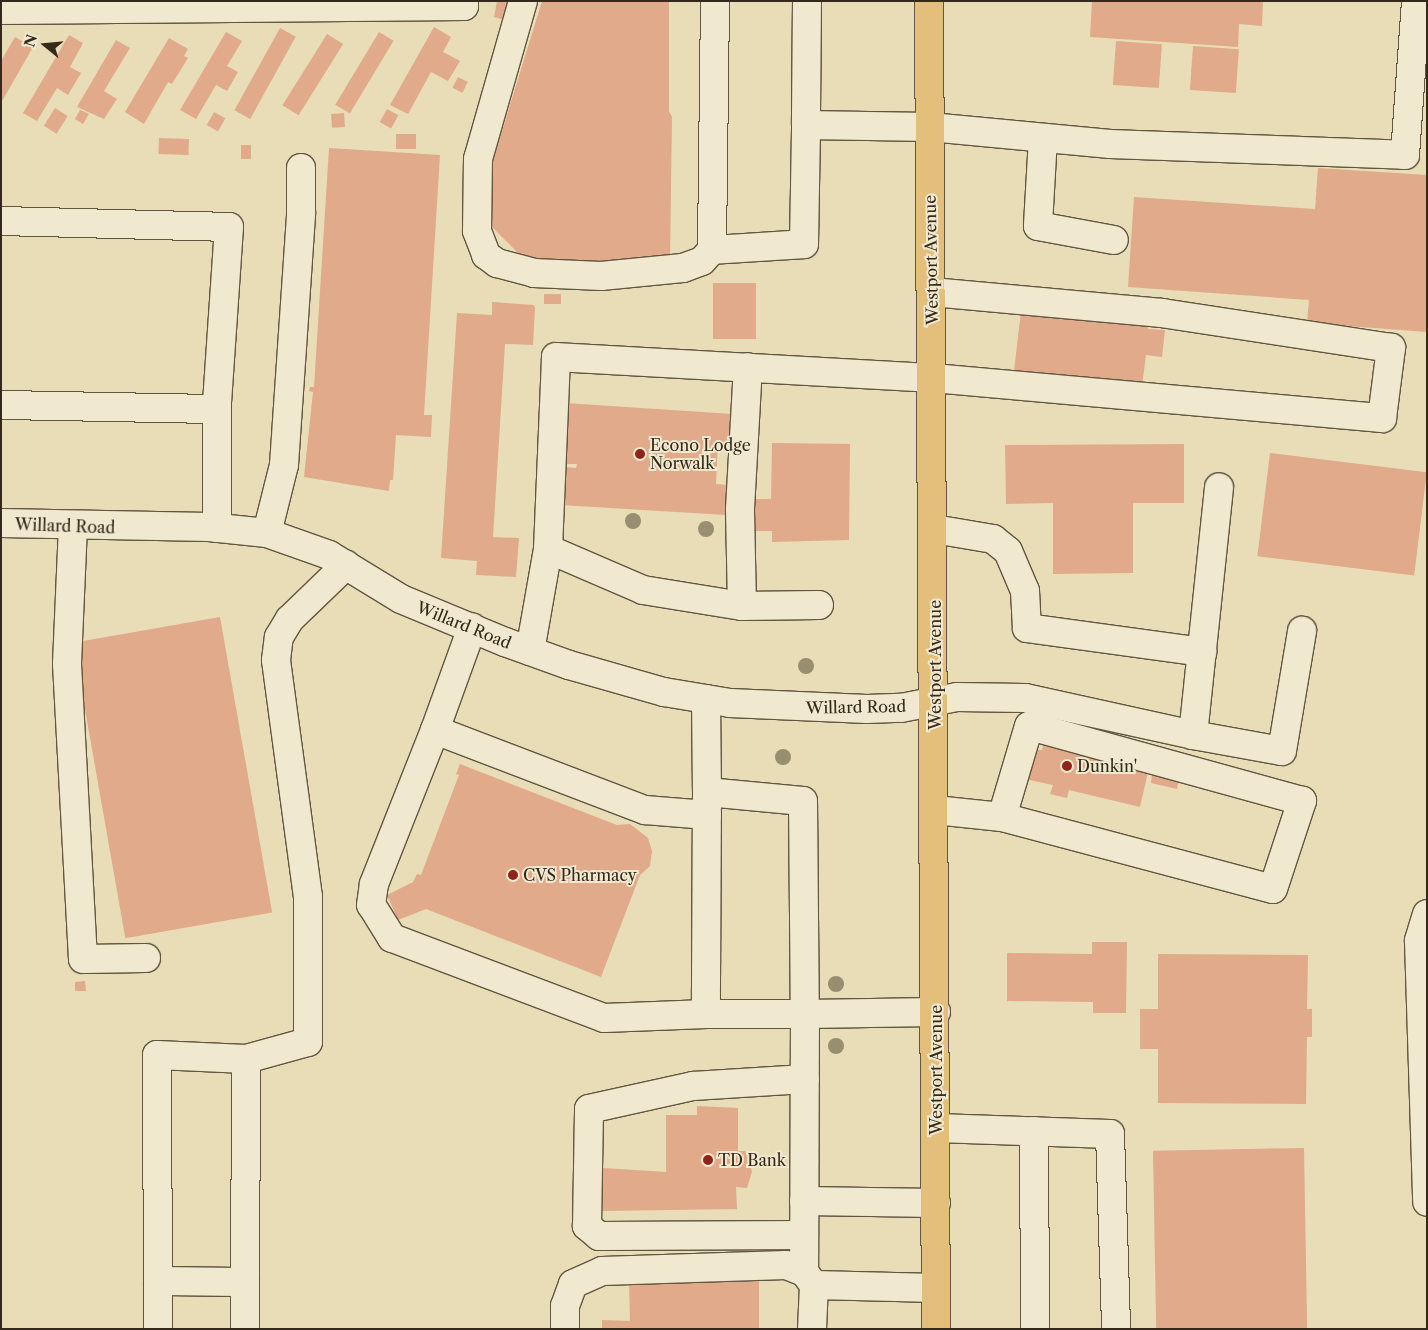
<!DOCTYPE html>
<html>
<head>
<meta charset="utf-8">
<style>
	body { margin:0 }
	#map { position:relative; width:1428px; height:1330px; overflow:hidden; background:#e8ddb6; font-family:"Libre Caslon Text",serif }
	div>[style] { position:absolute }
	.building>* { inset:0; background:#e1aa8b; transform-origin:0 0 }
	.roads { filter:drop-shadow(1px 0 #625641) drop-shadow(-1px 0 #625641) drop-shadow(0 1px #625641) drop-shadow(0 -1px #625641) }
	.minor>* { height:28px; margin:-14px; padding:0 14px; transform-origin:14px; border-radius:14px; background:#f0e9d0 }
	.major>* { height:28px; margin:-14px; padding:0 14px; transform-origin:14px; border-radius:14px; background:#e4be7b }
	.trees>* { width:16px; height:16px; margin:-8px; border-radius:50%; background:#988f70 }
	.dots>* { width:14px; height:14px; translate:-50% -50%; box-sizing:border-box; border:2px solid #f0e9d0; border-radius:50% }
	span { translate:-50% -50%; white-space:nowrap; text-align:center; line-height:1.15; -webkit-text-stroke:4px #f0e9d0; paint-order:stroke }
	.street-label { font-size:16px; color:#35291a }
	.poi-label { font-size:16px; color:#35291a }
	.left { translate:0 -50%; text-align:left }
	.frame { position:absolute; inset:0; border:2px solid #35291a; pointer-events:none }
	.north { position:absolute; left:20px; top:20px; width:50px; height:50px; -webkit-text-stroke:4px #f0e9d0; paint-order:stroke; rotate:287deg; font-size:14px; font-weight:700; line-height:20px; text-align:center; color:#35291a }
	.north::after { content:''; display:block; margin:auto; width:18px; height:22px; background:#35291a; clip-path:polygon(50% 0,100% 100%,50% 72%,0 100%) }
</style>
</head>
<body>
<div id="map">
	<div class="building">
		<div style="clip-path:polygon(497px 1px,509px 1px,505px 20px,494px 17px)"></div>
		<div style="clip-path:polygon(542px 1px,669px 1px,669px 111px,672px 117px,670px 261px,527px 262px,490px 225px,490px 170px)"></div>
		<div style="clip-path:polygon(1092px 1px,1263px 1px,1262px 26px,1239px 24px,1238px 47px,1090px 37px)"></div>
		<div style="clip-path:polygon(434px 27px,451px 37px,443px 52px,460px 61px,448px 81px,431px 72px,408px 114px,390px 105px)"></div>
		<div style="left:280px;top:28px;width:18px;height:94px;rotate:29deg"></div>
		<div style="clip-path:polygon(226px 32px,242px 41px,227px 66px,238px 72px,227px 91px,216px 85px,196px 119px,180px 110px)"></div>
		<div style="left:379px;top:32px;width:17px;height:85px;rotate:31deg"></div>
		<div style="left:327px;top:34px;width:19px;height:84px;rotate:32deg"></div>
		<div style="clip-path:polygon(69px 35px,83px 43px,70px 67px,81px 73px,68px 95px,57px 88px,37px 121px,23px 113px)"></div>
		<div style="clip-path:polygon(15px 37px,33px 47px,1px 103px,1px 61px)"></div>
		<div style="clip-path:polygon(169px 38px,188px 49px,184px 56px,188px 58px,172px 84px,168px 82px,144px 124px,125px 112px)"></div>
		<div style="clip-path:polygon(116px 40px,130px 48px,104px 91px,117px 99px,104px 119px,77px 107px)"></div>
		<div style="left:1116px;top:41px;width:46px;height:44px;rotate:4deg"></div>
		<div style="left:1193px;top:46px;width:46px;height:44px;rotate:4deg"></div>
		<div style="left:458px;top:77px;width:11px;height:12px;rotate:27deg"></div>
		<div style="left:55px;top:108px;width:15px;height:21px;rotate:32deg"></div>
		<div style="left:387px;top:109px;width:13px;height:15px;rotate:29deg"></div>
		<div style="clip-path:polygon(80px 110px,89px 114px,83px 124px,75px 119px)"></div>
		<div style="left:214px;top:112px;width:13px;height:15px;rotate:29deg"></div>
		<div style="left:344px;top:113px;width:14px;height:13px;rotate:86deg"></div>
		<div style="left:396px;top:134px;width:20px;height:15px"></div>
		<div style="left:159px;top:138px;width:30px;height:16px;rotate:2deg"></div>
		<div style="left:241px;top:145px;width:10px;height:14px"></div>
		<div style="clip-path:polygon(329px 148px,440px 155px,424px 415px,432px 415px,431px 437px,396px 435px,393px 480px,390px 480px,389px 491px,304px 477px,313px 392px,309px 391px,310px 387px,314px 387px)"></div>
		<div style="clip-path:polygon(1318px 168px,1427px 175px,1427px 332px,1307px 323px,1309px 300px,1128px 287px,1134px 197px,1315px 209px)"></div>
		<div style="left:713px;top:283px;width:43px;height:56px"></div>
		<div style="left:561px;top:294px;width:10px;height:17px;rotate:90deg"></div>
		<div style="clip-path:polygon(492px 302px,534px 305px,535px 308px,533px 345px,505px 344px,493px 537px,519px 538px,516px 577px,476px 575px,477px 561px,441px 558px,457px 313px,492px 315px)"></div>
		<div style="clip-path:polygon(1022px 303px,1150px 319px,1148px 329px,1165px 330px,1162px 357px,1146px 355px,1142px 386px,1014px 371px)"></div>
		<div style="clip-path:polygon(565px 403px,733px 414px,731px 444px,718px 443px,716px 484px,728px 485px,726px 515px,560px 505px,563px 467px,576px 468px,577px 464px,562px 464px)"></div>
		<div style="clip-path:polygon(772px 443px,850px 444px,849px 540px,772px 542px,772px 531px,745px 531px,745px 499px,771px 499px)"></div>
		<div style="clip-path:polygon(1184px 444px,1184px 503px,1133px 503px,1133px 573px,1053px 574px,1053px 503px,1006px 504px,1005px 445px)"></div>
		<div style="left:1270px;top:453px;width:158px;height:104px;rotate:7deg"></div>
		<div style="left:220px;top:617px;width:300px;height:149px;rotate:80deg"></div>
		<div style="clip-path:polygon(1045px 737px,1181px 771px,1177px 789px,1151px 783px,1152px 773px,1148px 772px,1140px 807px,1069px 790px,1067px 798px,1050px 794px,1053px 785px,1025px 779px,1032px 749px,1042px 750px)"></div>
		<div style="clip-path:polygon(460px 764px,617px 825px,630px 824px,648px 838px,652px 851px,650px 866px,640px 875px,601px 977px,426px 909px,398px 920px,387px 895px,413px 882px,417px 874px,421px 875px,459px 775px,456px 774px)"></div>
		<div style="clip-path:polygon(1092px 942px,1127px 942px,1126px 1013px,1093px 1013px,1093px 1002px,1007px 1001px,1007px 953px,1092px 954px)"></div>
		<div style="clip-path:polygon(1158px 954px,1308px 955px,1307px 1009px,1312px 1009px,1312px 1037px,1307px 1037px,1306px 1104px,1158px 1103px,1158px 1049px,1140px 1049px,1140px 1009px,1158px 1009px)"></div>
		<div style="clip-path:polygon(85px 981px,86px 991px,75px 991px,75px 982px)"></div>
		<div style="clip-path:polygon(697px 1106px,738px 1108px,738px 1151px,747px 1151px,752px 1172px,747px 1188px,736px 1187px,737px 1209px,603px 1211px,603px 1168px,666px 1172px,666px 1115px,697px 1115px)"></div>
		<div style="left:1304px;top:1148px;width:181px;height:151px;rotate:89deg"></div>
		<div style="clip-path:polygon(629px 1279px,759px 1279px,759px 1329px,602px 1329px,602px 1320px,630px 1321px)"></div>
	</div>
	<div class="roads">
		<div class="minor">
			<div style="left:523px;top:1px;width:164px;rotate:105.9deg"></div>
			<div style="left:478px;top:159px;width:72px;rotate:90.8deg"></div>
			<div style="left:477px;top:231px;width:26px;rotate:69deg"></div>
			<div style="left:486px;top:255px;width:14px;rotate:36deg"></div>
			<div style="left:497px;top:263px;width:38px;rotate:15deg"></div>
			<div style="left:534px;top:273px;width:67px;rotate:2.6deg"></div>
			<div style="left:601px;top:276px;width:82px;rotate:-5.6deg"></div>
			<div style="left:683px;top:268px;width:20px;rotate:-20deg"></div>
			<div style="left:702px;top:261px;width:15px;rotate:-48deg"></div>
			<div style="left:715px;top:1px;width:249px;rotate:90.7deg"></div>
			<div style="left:712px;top:250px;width:92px;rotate:-3.7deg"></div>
			<div style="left:804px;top:244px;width:119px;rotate:-89deg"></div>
			<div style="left:807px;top:1px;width:124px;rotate:90.5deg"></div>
			<div style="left:806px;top:125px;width:124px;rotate:0.9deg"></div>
			<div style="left:930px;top:127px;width:181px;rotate:5.4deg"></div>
			<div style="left:1110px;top:144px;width:295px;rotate:2.1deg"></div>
			<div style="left:1405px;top:155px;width:154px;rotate:-85.9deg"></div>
			<div style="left:1px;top:10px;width:463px;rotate:-0.5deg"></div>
			<div style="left:464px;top:6px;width:5px;rotate:-90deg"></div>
			<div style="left:1043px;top:138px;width:88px;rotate:93.3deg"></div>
			<div style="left:1038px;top:226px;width:77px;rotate:10.4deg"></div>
			<div style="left:1px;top:221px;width:228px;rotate:1.5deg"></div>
			<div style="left:229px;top:227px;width:174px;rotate:93.9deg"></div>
			<div style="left:217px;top:401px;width:9px;rotate:117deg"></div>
			<div style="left:213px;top:409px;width:212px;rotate:-178.9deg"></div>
			<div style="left:1px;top:523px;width:208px;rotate:1.1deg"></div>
			<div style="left:209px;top:527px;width:58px;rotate:5.9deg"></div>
			<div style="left:267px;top:533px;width:66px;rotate:19.5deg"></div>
			<div style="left:329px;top:555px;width:84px;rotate:31.4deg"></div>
			<div style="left:401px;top:599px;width:113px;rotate:22.5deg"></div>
			<div style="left:505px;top:642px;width:68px;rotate:19.8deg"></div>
			<div style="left:569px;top:665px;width:99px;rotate:15.9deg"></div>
			<div style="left:664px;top:692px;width:67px;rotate:9.5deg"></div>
			<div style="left:730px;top:703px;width:137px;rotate:2.5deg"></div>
			<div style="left:867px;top:709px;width:34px;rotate:-2deg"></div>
			<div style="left:901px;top:708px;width:57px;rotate:-11.1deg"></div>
			<div style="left:957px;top:697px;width:68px;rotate:0.8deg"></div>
			<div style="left:1025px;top:698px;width:172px;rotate:12.4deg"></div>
			<div style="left:1193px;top:735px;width:90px;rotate:10.2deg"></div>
			<div style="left:1282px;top:751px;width:122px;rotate:-80.5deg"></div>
			<div style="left:73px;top:526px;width:138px;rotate:92.5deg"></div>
			<div style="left:67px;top:664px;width:295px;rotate:86.9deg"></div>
			<div style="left:83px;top:959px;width:63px;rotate:-0.9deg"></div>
			<div style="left:217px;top:528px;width:127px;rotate:-90deg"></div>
			<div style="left:934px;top:529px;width:60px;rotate:9.6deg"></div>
			<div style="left:993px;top:539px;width:19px;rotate:39deg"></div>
			<div style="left:1008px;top:551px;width:43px;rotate:67deg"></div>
			<div style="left:1025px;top:591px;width:37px;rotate:87deg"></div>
			<div style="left:1027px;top:628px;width:177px;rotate:7.8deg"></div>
			<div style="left:267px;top:533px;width:70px;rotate:-76deg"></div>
			<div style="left:284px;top:465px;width:253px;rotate:-86.1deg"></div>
			<div style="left:301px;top:213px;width:45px;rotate:-90deg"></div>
			<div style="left:548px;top:549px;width:103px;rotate:23.3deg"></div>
			<div style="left:643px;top:590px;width:100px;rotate:9.2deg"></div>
			<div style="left:742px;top:606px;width:77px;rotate:-0.7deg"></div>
			<div style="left:742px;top:606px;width:97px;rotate:-91.2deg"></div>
			<div style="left:740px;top:509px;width:142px;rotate:-86.8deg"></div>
			<div style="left:530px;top:651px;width:104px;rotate:-80deg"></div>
			<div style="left:548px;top:549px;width:192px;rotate:-87.6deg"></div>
			<div style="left:556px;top:357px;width:378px;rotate:3.2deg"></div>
			<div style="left:933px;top:378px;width:451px;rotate:5.1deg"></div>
			<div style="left:1382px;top:418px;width:71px;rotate:-82.7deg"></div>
			<div style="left:1391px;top:348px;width:232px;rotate:-171.3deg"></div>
			<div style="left:1162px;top:313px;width:231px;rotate:-174.8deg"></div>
			<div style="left:706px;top:699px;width:93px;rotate:89.4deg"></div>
			<div style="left:707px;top:792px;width:96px;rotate:5.4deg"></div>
			<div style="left:803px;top:801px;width:213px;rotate:89.5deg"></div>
			<div style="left:805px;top:1014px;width:131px;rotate:-0.9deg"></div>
			<div style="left:435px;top:730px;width:109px;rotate:-70.1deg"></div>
			<div style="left:1193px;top:735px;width:249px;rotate:-84deg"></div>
			<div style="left:707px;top:792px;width:222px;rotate:90.3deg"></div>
			<div style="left:706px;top:1014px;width:99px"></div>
			<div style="left:805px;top:1014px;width:258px;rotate:90.2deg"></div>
			<div style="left:935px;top:810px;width:67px;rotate:6deg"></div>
			<div style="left:1002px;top:817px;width:280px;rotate:14.9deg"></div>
			<div style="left:1273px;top:889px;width:93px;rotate:-71.8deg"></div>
			<div style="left:1302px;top:801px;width:283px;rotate:-164.6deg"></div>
			<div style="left:1029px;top:726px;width:95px;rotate:106.5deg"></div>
			<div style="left:1427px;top:914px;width:28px;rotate:107deg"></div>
			<div style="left:1419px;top:941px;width:261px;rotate:88.2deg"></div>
			<div style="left:706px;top:1014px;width:102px;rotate:177.8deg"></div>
			<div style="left:604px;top:1018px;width:227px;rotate:-159.3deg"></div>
			<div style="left:392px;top:938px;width:39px;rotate:-122deg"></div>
			<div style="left:371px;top:905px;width:21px;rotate:-82deg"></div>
			<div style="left:374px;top:884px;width:166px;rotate:-68.4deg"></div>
			<div style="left:435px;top:730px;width:225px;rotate:20.9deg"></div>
			<div style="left:645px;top:810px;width:62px;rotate:4.6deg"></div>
			<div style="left:936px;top:1128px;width:174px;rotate:2deg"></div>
			<div style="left:1110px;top:1134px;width:195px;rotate:88.2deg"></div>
			<div style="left:1034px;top:1131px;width:198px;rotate:89.7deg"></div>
			<div style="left:804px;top:1201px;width:132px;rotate:0.9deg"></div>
			<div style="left:804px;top:1235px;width:205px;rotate:179.7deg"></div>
			<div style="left:599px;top:1236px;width:16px;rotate:-140deg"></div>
			<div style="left:587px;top:1226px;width:117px;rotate:-89deg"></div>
			<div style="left:589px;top:1109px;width:107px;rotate:-12.5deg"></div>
			<div style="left:693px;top:1086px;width:112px;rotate:-3.6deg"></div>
			<div style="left:158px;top:1281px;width:87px;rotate:0.7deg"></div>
			<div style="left:814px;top:1285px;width:122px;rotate:1.4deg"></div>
			<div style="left:158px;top:1329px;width:274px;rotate:-90.2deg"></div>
			<div style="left:157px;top:1055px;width:89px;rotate:2.6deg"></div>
			<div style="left:246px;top:1059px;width:64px;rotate:-15.3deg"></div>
			<div style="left:308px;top:1042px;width:145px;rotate:-90deg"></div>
			<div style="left:308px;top:897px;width:239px;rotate:-97.7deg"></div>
			<div style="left:276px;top:660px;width:23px;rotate:-83deg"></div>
			<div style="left:279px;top:637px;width:21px;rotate:-59deg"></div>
			<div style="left:290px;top:619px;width:78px;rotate:-44deg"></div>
			<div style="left:245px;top:1329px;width:270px;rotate:-89.8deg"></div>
			<div style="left:565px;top:1329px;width:23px;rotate:-90deg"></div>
			<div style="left:565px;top:1306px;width:23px;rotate:-70deg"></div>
			<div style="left:573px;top:1284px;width:32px;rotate:-24deg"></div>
			<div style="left:602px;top:1271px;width:184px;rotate:-1.9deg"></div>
			<div style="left:786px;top:1265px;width:19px;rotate:21deg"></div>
			<div style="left:804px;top:1272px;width:16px;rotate:52deg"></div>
			<div style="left:814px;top:1285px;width:44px;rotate:92.6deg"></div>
		</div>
		<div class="major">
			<div style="left:929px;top:1px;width:1328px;rotate:89.7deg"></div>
		</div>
	</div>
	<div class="trees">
		<div style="left:633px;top:521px"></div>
		<div style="left:706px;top:529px"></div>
		<div style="left:806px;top:666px"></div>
		<div style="left:783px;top:757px"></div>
		<div style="left:836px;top:984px"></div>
		<div style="left:836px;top:1046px"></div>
	</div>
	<div class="dots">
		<div style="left:640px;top:454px;background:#8f2418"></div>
		<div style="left:1067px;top:766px;background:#8f2418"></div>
		<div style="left:513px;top:875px;background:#8f2418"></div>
		<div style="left:708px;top:1160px;background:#8f2418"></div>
	</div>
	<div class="street-label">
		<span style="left:931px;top:260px;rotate:-91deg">Westport Avenue</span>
		<span style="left:65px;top:526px;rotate:2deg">Willard Road</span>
		<span style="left:464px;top:625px;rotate:22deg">Willard Road</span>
		<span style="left:935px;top:665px;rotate:-90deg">Westport Avenue</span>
		<span style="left:856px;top:707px;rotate:-1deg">Willard Road</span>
		<span style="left:936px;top:1070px;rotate:-90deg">Westport Avenue</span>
	</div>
	<div class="poi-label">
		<span class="left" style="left:650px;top:454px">Econo Lodge<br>Norwalk</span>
		<span class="left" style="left:1077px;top:766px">Dunkin'</span>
		<span class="left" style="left:523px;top:875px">CVS Pharmacy</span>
		<span class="left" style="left:718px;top:1160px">TD Bank</span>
	</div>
	<div class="frame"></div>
	<div class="north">N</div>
</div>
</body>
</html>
